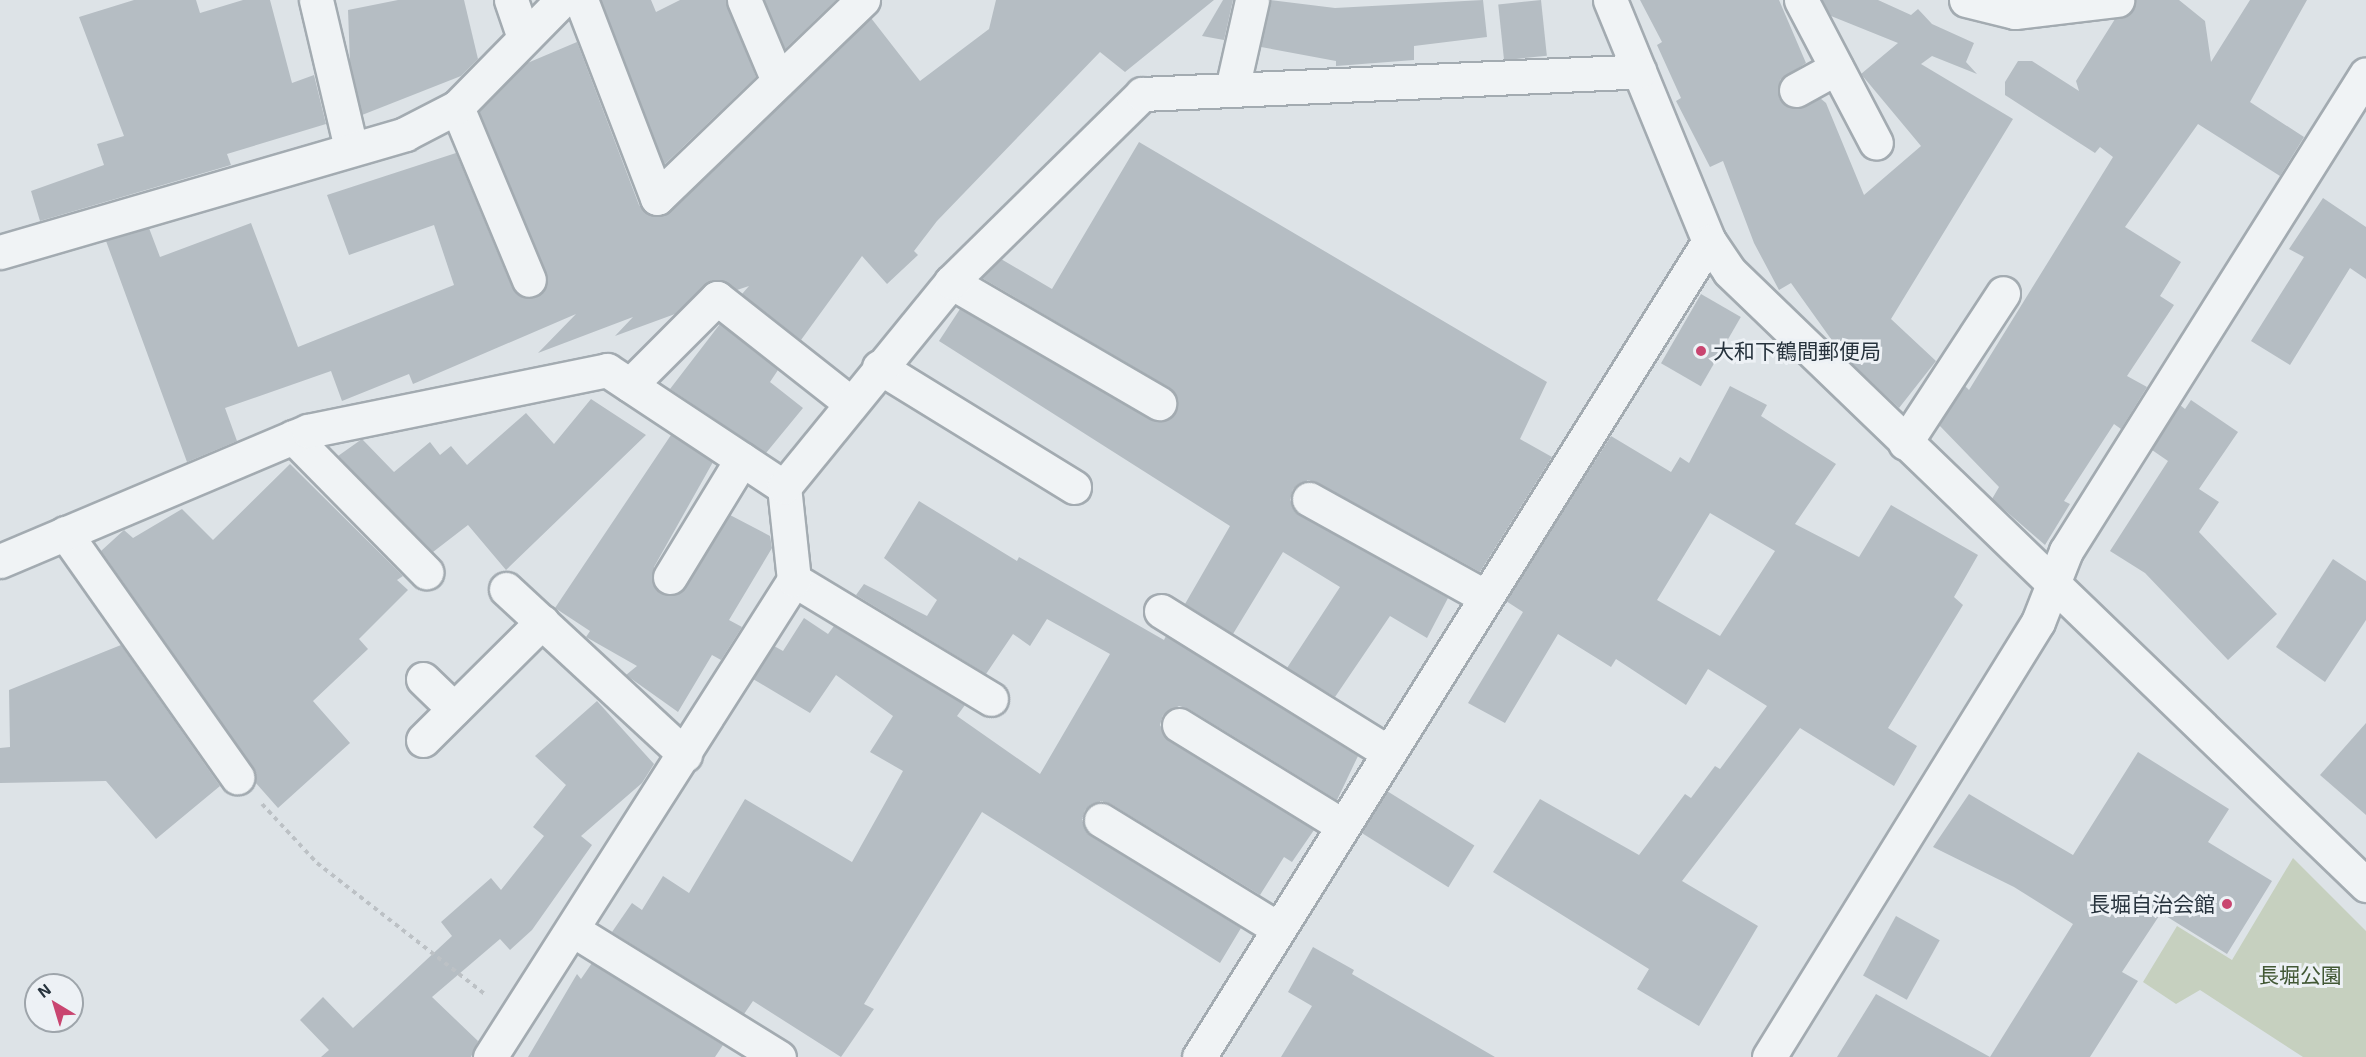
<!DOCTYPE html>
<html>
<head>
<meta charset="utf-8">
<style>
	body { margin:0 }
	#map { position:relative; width:2366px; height:1057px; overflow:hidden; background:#dde3e7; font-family:"Exo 2","Noto Sans JP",sans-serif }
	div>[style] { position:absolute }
	.green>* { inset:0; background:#c6d0bf }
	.building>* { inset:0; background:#b5bdc3; transform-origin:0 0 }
	.path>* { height:4px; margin-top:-2px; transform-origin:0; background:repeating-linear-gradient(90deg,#bcc1c5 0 4.5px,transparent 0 9px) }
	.roads { filter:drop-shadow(2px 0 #a3abb1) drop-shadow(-2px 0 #a3abb1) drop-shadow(0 2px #a3abb1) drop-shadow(0 -2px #a3abb1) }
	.minor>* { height:33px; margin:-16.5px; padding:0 16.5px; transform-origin:16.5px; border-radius:16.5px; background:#f0f3f5 }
	.dots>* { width:16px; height:16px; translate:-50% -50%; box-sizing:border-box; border:3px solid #edf1f5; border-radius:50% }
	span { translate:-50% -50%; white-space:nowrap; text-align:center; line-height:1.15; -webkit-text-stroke:6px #edf1f5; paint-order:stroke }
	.poi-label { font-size:21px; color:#27333d }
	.left { translate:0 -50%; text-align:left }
	.right { translate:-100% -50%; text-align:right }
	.park-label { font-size:21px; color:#425835 }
	.north { position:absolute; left:24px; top:973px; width:60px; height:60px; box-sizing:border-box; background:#edf1f5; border:2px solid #9ea5ab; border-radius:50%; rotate:322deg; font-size:16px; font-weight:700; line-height:24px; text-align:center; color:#27333d }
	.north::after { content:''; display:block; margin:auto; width:21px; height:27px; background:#c94570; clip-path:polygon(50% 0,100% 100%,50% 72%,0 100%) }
</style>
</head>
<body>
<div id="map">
	<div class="green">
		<div style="clip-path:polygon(2293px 858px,2366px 931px,2366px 1057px,2303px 1057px,2200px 990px,2176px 1004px,2143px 982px,2177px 926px,2232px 960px)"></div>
	</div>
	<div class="building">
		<div style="clip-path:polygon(134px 0,196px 0,200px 13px,243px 0,270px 0,292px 83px,314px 75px,326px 124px,227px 154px,231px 165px,40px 221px,31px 191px,104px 165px,97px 144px,124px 136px,79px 17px)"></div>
		<div style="clip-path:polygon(398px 0,464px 0,478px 59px,461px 76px,362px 115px,350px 63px,348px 10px)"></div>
		<div style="clip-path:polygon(601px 0,651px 0,656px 12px,680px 0,726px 0,756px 77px,664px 165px)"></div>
		<div style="clip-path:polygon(764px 0,836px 0,785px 49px)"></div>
		<div style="clip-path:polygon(996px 0,1214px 0,1125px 72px,1100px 52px,937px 221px,914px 251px,918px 255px,887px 284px,862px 256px,801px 340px,742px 294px,749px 286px,737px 290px,712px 280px,675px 314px,615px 336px,633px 317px,538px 353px,576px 314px,413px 384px,409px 374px,342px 401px,331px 371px,225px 408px,237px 441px,187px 462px,106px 241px,149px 228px,160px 257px,251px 223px,298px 347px,454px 285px,434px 225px,349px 255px,327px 195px,456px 153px,512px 287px,518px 295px,536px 297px,544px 291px,546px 273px,479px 111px,525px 64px,577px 42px,639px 205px,645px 213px,662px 216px,871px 18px,920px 81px,989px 29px)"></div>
		<div style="clip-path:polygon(1223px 0,1233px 0,1224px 40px,1202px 36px)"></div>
		<div style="clip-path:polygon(1270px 0,1335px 8px,1483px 0,1487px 37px,1414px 46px,1414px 60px,1336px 66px,1336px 61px,1261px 47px)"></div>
		<div style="left:1541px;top:0;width:56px;height:43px;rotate:84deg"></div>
		<div style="clip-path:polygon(1640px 0,1779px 0,1806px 63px,1780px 80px,1779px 98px,1795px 109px,1820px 98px,1826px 103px,1864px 195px,1921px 146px,1861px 74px,1898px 43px,1831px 16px,1822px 0,1878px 0,1911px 15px,1918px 9px,1932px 24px,1974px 43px,1966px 62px,1977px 74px,1932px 56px,1921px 64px,2013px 119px,1891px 319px,1936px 361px,1899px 408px,1841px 353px,1791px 283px,1779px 290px,1754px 243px,1723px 161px,1710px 167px,1676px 101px,1681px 98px,1657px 45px,1662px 42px)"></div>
		<div style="clip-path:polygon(2135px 0,2179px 0,2205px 21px,2211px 62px,2250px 0,2307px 0,2250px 102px,2304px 137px,2280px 176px,2198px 124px,2125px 227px,2181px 262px,2160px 296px,2174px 305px,2127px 376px,2147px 387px,2121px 429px,2114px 424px,2064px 501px,2070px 504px,2045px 545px,1992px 499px,1999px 487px,1939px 425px,1965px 386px,1969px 390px,2113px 157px,2100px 147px,2095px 153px,2005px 95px,2005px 82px,2018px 61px,2032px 61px,2079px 91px,2076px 81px,2115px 19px,2129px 15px)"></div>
		<div style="clip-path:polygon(1139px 142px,1547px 382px,1520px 439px,1552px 457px,1480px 572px,1318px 483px,1308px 480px,1293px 489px,1290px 500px,1300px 515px,1448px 598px,1427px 638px,1390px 616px,1335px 697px,1287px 668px,1340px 587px,1283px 552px,1233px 634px,1185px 604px,1230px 526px,939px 341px,960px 309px,1150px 419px,1169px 419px,1178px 402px,1168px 387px,982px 278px,1001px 259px,1052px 289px)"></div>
		<div style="clip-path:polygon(2323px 198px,2366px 227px,2366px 279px,2350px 268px,2290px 365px,2251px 341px,2304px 257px,2289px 249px)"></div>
		<div style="left:1701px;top:294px;width:46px;height:80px;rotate:30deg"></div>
		<div style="clip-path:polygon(720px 324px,778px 370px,770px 382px,803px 408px,766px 453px,670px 389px)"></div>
		<div style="clip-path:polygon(evenodd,1730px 386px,1767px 405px,1761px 416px,1836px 464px,1795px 524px,1859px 557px,1891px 505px,1978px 555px,1954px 597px,1963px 605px,1888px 728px,1917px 746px,1894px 786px,1800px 728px,1682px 881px,1758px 926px,1699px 1026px,1637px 989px,1649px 969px,1493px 872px,1540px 799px,1639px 855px,1685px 794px,1691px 798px,1715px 766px,1720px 769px,1767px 706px,1708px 669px,1686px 705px,1616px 659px,1611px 667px,1558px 634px,1505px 723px,1468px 703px,1523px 612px,1506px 601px,1611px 436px,1671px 472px,1680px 457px,1689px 463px,1730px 386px,1710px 513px,1775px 551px,1720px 636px,1657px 600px,1710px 513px)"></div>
		<div style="clip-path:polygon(591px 399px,646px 435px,506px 570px,468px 525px,433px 552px,338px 456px,362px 439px,394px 472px,430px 442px,440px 455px,451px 446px,467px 465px,526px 413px,554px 444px)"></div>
		<div style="clip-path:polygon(2191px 400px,2238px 432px,2199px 489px,2219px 502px,2199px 532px,2277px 614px,2228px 660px,2145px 573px,2110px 551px,2168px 461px,2152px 450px,2180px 405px,2185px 409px)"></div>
		<div style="clip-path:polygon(671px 435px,713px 462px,654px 567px,654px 586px,669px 596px,679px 593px,730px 515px,770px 536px,772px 548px,729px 620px,742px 627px,721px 660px,712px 655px,678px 712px,626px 675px,637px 666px,586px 637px,590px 631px,555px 608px)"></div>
		<div style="clip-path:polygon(290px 464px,403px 576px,397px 580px,408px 590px,359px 639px,368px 649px,313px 701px,350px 743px,278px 808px,255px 782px,252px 766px,101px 551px,124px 530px,133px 538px,182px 509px,213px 540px)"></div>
		<div style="clip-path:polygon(919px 501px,1017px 561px,1019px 557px,1164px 640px,1166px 636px,1358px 756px,1337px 800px,1189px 709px,1179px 706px,1163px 715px,1160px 725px,1169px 741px,1314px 830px,1292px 862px,1284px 857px,1260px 895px,1111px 804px,1101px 801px,1085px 810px,1082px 820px,1091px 836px,1241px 928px,1220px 963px,982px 812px,864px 1004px,874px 1009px,841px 1057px,753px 1001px,744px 1014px,612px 932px,632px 903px,642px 910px,663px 876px,689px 893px,745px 799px,852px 862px,903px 771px,870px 752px,893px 716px,836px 675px,810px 713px,753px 679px,774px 646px,783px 651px,804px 618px,828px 634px,834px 626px,965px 705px,957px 716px,1040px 774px,1110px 654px,1047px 619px,1030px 646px,1013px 634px,986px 674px,856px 595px,864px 584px,927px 616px,937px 600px,884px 558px)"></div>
		<div style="clip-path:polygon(2333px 559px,2366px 581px,2366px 620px,2325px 682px,2276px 647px)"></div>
		<div style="clip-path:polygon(121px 645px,220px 786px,156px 839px,106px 781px,0 783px,0 748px,10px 747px,9px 690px)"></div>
		<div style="clip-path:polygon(597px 701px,654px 764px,642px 783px,581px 836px,592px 845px,532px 930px,510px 950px,500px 939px,432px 997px,478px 1041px,471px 1057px,321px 1057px,329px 1050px,300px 1020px,323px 997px,353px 1028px,452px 936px,441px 922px,491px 878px,501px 890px,544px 836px,533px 827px,566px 785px,535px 756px)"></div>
		<div style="clip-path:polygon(2366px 723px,2366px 815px,2320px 775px)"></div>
		<div style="clip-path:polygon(2138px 752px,2229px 809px,2208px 842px,2272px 881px,2227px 954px,2161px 913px,2122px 972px,2138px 981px,2090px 1057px,1837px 1057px,1876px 994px,1990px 1057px,2073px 924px,2014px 887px,1933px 847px,1969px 794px,2073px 855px)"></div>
		<div style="left:1387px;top:791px;width:103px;height:49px;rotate:32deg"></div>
		<div style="left:1896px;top:916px;width:50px;height:68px;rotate:29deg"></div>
		<div style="clip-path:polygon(1313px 947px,1354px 970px,1352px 974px,1495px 1057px,1281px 1057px,1312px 1006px,1288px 992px)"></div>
		<div style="clip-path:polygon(592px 963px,723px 1045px,715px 1057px,528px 1057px,577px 974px,581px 979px)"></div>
	</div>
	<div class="path">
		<div style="left:262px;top:804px;width:81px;rotate:47deg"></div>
		<div style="left:317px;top:863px;width:214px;rotate:38deg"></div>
	</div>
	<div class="roads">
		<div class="minor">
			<div style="left:316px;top:0;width:152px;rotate:76.7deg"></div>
			<div style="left:511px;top:0;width:39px;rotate:71deg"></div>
			<div style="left:581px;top:0;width:212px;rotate:69deg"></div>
			<div style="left:657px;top:198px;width:286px;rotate:-43.9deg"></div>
			<div style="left:744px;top:0;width:88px;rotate:67.2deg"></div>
			<div style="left:1610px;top:0;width:261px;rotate:67.7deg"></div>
			<div style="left:1709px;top:241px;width:36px;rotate:56deg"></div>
			<div style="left:1729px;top:271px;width:885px;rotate:43.95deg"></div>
			<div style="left:1801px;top:0;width:161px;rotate:62.3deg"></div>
			<div style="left:1966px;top:0;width:50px;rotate:13.8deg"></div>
			<div style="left:2015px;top:12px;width:103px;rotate:-6.7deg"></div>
			<div style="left:1232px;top:89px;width:91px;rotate:-77.3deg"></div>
			<div style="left:1796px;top:90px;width:46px;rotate:-28.8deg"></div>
			<div style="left:457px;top:107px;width:187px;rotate:67.4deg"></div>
			<div style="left:0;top:252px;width:422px;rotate:-16.2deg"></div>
			<div style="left:405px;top:134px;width:59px;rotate:-27.4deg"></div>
			<div style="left:457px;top:107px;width:150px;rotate:-45.5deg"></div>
			<div style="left:951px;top:282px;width:241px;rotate:30.2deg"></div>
			<div style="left:879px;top:367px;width:229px;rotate:31.6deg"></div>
			<div style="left:630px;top:385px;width:123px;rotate:-45deg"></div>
			<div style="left:717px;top:298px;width:168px;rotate:38.2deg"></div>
			<div style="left:293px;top:437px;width:190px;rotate:45.4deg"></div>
			<div style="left:1905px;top:443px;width:179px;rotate:-56.8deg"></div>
			<div style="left:1309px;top:499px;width:200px;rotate:29deg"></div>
			<div style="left:65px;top:533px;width:299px;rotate:54.8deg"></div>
			<div style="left:0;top:561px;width:334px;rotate:-22.9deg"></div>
			<div style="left:308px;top:431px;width:305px;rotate:-11.5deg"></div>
			<div style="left:607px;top:370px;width:212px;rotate:33.5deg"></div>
			<div style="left:670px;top:577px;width:138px;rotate:-58.6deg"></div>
			<div style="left:794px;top:580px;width:230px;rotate:31.1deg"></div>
			<div style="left:506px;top:589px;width:244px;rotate:42.8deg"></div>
			<div style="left:1161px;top:611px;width:265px;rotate:31.9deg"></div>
			<div style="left:423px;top:679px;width:43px;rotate:44.1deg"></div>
			<div style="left:1179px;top:725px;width:189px;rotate:31.6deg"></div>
			<div style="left:423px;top:740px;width:168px;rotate:-44.8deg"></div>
			<div style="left:1101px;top:820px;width:206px;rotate:31.5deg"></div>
			<div style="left:573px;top:930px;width:242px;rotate:31.7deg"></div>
			<div style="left:490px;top:1057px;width:566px;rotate:-57.49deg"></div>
			<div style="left:794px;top:580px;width:94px;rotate:-96.1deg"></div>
			<div style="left:784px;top:487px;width:264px;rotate:-50.8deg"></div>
			<div style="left:951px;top:282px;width:268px;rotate:-44.5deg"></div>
			<div style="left:1142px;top:94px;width:498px;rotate:-2.6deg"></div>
			<div style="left:1199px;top:1057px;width:962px;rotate:-57.99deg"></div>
			<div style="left:1769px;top:1057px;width:511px;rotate:-58.27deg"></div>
			<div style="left:2038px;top:622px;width:76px;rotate:-68.5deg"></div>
			<div style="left:2066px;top:551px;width:563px;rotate:-57.83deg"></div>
		</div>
	</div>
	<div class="dots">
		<div style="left:1701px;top:351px;background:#c94570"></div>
		<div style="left:2227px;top:904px;background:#c94570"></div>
	</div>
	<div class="poi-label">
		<span class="left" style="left:1713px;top:351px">大和下鶴間郵便局</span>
		<span class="right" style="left:2215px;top:904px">長堀自治会館</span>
	</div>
	<div class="park-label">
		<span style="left:2300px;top:975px">長堀公園</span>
	</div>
	<div class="north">N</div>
</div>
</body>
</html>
